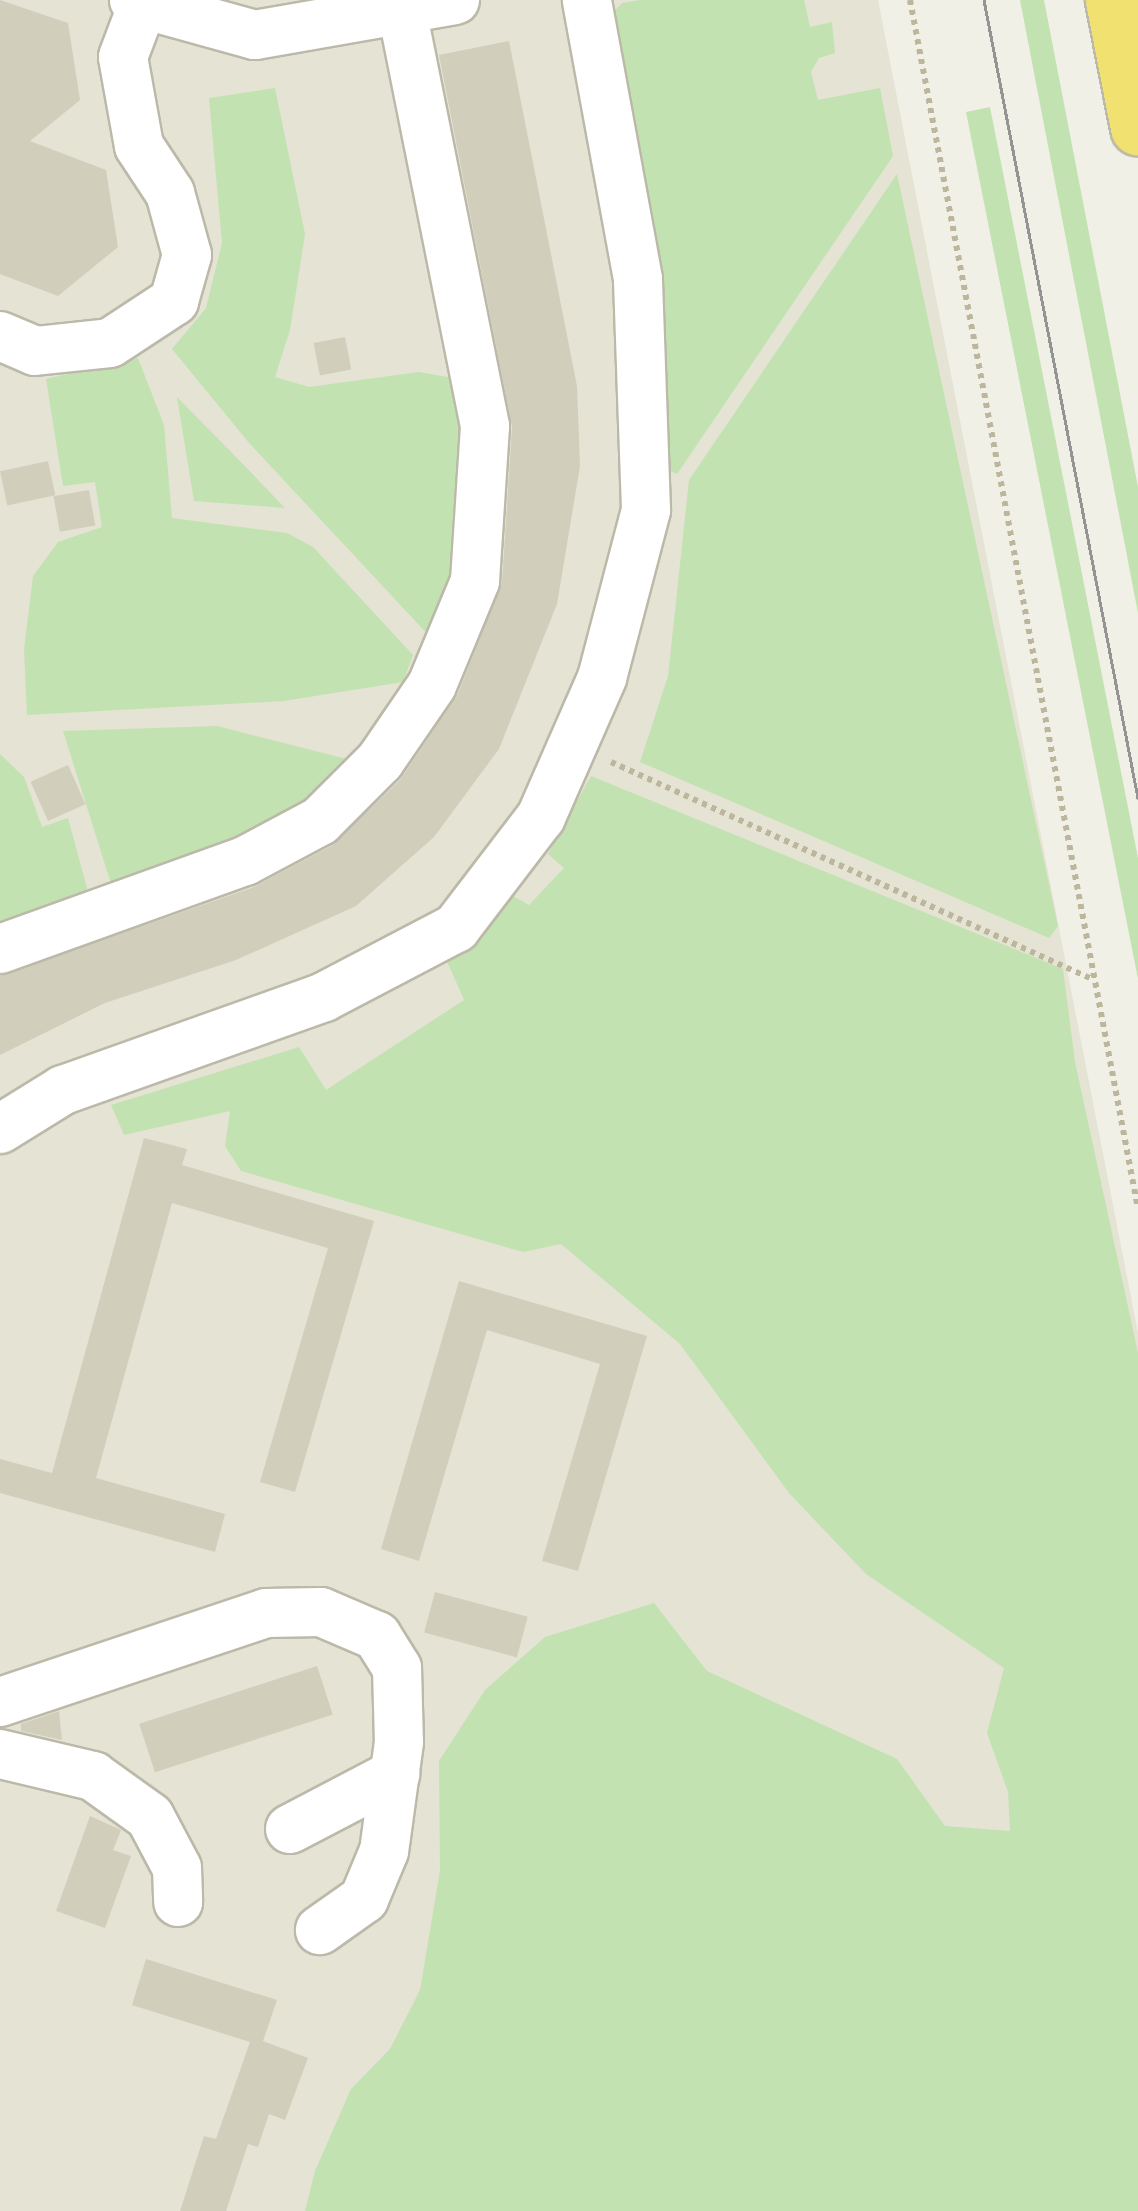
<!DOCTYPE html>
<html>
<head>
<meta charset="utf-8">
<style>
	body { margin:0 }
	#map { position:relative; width:1138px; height:2211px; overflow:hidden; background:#f1f0e6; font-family:"IBM Plex Sans",sans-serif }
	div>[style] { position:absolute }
	.residential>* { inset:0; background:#e5e3d4 }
	.green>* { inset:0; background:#c2e2b2 }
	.building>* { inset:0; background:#d2cebc; transform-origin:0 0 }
	.path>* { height:6px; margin-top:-3px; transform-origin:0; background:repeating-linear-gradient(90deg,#bcb79c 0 5px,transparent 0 10px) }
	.roads { filter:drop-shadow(2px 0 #bcb9a9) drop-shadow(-2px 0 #bcb9a9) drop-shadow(0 2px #bcb9a9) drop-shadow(0 -2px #bcb9a9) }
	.minor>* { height:48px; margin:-24px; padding:0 24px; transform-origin:24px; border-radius:24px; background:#fff }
	.highway>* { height:55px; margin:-27.5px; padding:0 27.5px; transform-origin:27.5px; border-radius:27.5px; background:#f1e171 }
	.tram>* { height:2.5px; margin:-1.25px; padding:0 1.25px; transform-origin:1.25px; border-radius:1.25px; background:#949494 }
	span { translate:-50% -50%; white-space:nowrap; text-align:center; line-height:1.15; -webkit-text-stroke:8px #fff; paint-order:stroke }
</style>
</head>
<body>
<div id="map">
	<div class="residential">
		<div style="clip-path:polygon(0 0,878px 0,1138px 1333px,1138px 2211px,0 2211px)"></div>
	</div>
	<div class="green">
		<div style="clip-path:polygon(640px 0,804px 0,810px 27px,832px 22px,835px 53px,819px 58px,811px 72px,818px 100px,880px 88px,893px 156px,677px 474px,662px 467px,603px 23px,622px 3px)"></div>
		<div style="clip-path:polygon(1020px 0,1044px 0,1138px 487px,1138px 613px)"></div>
		<div style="clip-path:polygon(275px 88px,305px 234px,290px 330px,275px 377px,309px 387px,419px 372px,459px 379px,467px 450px,455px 569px,433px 640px,250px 444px,172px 349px,206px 308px,222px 243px,209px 98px)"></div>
		<div style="clip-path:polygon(990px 107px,1138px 858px,1138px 979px,966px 112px)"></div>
		<div style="clip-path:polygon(897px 174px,1058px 926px,1049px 938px,640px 762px,668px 676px,689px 480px)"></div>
		<div style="clip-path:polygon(138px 358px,164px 425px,172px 518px,287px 533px,313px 547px,413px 655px,403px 682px,284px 701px,27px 715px,24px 649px,33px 576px,58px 542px,102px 527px,95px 482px,63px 486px,46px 379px)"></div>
		<div style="clip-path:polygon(177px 397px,239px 460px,285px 508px,194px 501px)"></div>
		<div style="clip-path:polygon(217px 726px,351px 760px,273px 829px,113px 890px,63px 731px)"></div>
		<div style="clip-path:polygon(0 754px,24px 777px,42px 827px,68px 818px,88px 892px,0 921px)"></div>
		<div style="clip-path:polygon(591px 776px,1063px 969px,1075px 1062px,1138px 1353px,1138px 2211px,305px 2211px,315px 2171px,351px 2089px,390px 2049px,420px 1990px,440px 1870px,439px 1761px,485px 1690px,545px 1637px,654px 1603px,707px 1671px,897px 1759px,945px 1826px,1010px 1831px,1008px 1792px,987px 1733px,1004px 1668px,866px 1574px,789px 1493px,680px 1344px,561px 1244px,523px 1252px,241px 1171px,225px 1146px,230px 1111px,124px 1135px,111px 1105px,299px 1047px,326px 1090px,464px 1000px,445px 957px,506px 892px,529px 905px,564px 868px,548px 854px)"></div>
	</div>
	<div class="building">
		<div style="clip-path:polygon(0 0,68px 23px,80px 100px,30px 141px,106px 170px,118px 247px,58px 296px,0 274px)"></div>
		<div style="clip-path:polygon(509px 41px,577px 386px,580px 466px,557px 604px,499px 749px,434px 837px,356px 906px,236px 960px,105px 1003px,0 1055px,0 976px,254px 887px,333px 845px,400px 780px,457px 696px,502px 583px,512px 427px,439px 55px)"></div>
		<div style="left:345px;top:337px;width:33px;height:32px;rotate:79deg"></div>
		<div style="left:48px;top:461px;width:35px;height:49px;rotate:78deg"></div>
		<div style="left:89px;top:490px;width:36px;height:36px;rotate:80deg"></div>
		<div style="left:68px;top:765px;width:43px;height:41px;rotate:66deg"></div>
		<div style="clip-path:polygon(144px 1138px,187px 1149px,182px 1165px,374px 1221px,295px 1492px,260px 1482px,328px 1248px,172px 1203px,96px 1478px,225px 1514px,215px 1552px,0 1493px,0 1459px,52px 1473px)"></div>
		<div style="clip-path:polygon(459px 1281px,647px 1336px,578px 1571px,542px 1561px,600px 1364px,487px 1330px,419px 1561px,381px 1549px)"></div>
		<div style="left:435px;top:1592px;width:96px;height:42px;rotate:15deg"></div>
		<div style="left:317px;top:1666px;width:51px;height:187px;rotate:72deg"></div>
		<div style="clip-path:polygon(59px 1711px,62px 1740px,21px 1731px,21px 1724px)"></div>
		<div style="clip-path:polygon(90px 1816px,121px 1830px,113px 1850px,131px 1856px,105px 1928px,56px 1911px)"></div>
		<div style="clip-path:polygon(146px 1959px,277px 2000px,263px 2041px,308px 2058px,285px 2120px,269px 2114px,258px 2147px,248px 2144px,226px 2211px,180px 2211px,204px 2136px,216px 2139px,250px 2042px,132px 2005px)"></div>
	</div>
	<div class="path">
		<div style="left:910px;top:0;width:1230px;rotate:79.32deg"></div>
		<div style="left:611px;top:762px;width:528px;rotate:24.28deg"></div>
	</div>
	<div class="roads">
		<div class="minor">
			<div style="left:143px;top:4px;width:116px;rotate:15.5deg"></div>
			<div style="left:255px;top:35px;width:203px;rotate:-9.9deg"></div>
			<div style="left:0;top:336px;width:38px;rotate:23deg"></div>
			<div style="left:35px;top:351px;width:75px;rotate:-6.1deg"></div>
			<div style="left:110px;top:343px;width:77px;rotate:-33.3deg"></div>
			<div style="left:174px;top:301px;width:48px;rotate:-74.2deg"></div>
			<div style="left:187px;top:255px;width:64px;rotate:-105.3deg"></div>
			<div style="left:170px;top:193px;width:56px;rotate:-123.4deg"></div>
			<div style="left:139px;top:146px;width:90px;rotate:-100.2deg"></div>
			<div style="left:123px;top:57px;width:57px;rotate:-69.3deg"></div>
			<div style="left:143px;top:4px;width:10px;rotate:-156deg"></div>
			<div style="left:0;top:949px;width:260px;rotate:-19.8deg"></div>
			<div style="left:245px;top:861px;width:85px;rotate:-28.1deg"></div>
			<div style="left:320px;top:821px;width:85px;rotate:-45deg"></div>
			<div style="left:380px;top:761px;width:92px;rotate:-55.6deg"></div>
			<div style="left:432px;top:685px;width:113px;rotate:-67.5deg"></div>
			<div style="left:475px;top:581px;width:155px;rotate:-86.3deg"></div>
			<div style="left:485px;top:426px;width:424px;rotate:-101.3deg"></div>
			<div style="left:0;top:1129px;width:74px;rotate:-31.8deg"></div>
			<div style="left:63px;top:1090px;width:277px;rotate:-19.6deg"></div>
			<div style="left:324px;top:997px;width:149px;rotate:-27.6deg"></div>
			<div style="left:456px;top:928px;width:140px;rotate:-52.6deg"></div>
			<div style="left:541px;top:817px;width:152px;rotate:-66.3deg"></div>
			<div style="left:602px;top:678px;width:174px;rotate:-75.3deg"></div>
			<div style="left:646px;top:510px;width:231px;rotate:-92deg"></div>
			<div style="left:638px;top:279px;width:284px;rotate:-100.4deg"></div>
			<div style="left:0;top:1702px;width:280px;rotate:-18.5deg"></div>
			<div style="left:266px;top:1613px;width:55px;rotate:-1deg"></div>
			<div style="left:321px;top:1612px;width:61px;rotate:23.2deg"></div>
			<div style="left:377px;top:1636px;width:38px;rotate:58deg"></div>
			<div style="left:397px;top:1668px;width:74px;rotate:88.5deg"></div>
			<div style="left:399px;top:1742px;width:110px;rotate:97.8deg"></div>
			<div style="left:384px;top:1851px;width:52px;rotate:112.6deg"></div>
			<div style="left:364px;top:1899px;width:54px;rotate:144.8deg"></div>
			<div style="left:0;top:1754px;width:96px;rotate:13.3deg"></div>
			<div style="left:93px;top:1776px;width:70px;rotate:35.7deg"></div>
			<div style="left:150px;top:1817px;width:58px;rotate:62.1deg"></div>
			<div style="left:177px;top:1868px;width:34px;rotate:88deg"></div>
			<div style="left:290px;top:1829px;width:119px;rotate:-27.6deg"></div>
		</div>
		<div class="highway">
			<div style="left:1113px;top:0;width:130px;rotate:78.9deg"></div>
		</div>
	</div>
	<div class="tram">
		<div style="left:984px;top:0;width:813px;rotate:79.08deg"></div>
	</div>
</div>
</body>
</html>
